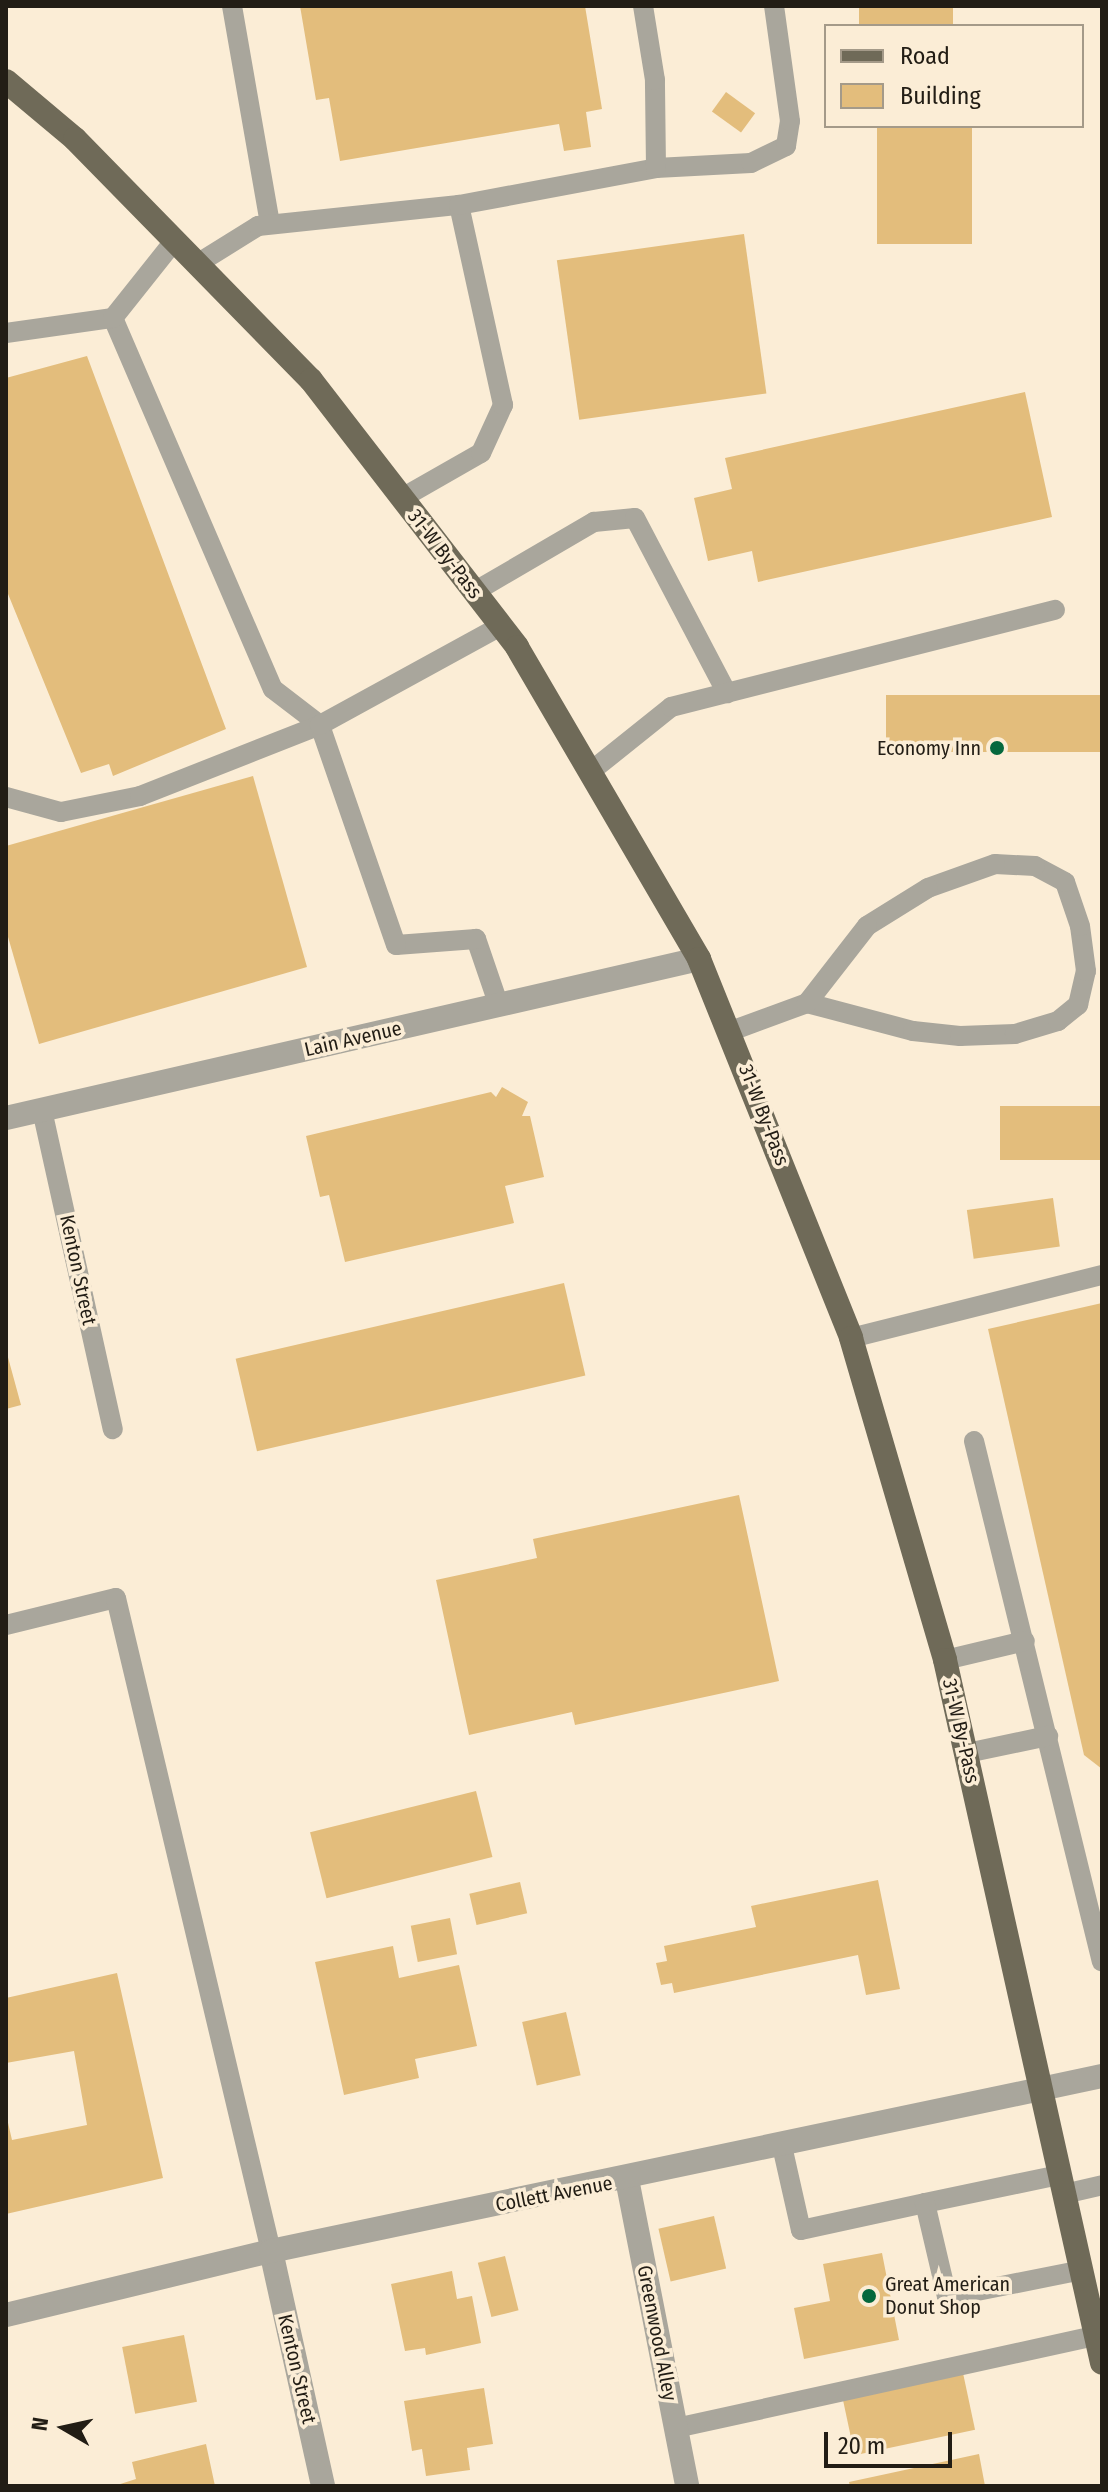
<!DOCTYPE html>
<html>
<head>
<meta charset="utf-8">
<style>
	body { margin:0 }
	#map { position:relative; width:1108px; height:2492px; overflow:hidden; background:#fbedd6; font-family:"Fira Sans Condensed",sans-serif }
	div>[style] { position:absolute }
	.building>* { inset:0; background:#e3bd7c; transform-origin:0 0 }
	.lane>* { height:20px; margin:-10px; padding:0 10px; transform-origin:10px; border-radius:10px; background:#a9a69c }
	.street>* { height:24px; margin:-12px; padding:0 12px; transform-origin:12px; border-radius:12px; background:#a9a69c }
	.primary>* { height:24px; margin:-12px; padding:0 12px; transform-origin:12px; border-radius:12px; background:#6f6a58 }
	.dots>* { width:22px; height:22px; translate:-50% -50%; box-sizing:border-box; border:4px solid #fbedd6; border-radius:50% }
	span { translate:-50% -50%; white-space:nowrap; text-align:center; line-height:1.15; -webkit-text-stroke:7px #fbedd6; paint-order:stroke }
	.street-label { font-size:20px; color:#221d15 }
	.poi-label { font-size:20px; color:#221d15 }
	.right { translate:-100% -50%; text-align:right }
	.left { translate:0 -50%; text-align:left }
	.frame { position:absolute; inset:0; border:8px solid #221d15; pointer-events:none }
	.legend { position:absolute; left:824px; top:24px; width:260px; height:104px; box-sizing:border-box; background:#fbedd6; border:2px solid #a49a89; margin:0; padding:10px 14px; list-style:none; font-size:24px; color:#221d15 }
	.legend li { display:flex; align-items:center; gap:16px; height:40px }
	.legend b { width:40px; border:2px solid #a49a89 }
	.north { position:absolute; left:24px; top:2388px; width:80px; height:80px; -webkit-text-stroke:6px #fbedd6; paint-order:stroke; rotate:279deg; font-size:22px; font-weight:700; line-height:32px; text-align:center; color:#221d15 }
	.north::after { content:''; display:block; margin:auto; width:28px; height:36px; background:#221d15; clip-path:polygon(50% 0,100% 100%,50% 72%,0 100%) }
	.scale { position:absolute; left:824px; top:2432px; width:128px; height:36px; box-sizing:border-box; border:4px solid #221d15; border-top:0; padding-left:10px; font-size:24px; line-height:28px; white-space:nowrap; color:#221d15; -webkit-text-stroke:6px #fbedd6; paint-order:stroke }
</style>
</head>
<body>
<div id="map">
	<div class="building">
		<div style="clip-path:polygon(300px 6px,585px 6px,602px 109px,586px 112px,591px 147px,564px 151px,559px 124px,340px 161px,329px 98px,316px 100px)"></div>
		<div style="left:859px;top:6px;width:94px;height:20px"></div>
		<div style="left:726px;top:92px;width:36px;height:24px;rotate:36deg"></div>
		<div style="left:877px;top:126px;width:95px;height:118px"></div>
		<div style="left:744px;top:234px;width:161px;height:189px;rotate:82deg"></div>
		<div style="clip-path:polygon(87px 356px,226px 729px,113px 776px,109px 764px,81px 773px,6px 589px,6px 378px)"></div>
		<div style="clip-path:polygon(1025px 392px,1052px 517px,758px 582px,752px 551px,708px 561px,694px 498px,732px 489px,725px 458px)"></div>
		<div style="left:1102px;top:695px;width:57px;height:216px;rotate:90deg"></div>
		<div style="clip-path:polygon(253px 776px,307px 967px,39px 1044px,6px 930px,6px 846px)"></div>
		<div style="clip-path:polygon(502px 1087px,528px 1102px,522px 1116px,530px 1116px,544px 1177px,505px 1186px,514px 1223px,345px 1262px,329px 1195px,320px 1197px,306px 1136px,491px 1092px,496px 1097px)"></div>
		<div style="left:1102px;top:1106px;width:54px;height:102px;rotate:90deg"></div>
		<div style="left:1053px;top:1198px;width:49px;height:87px;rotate:82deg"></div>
		<div style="left:564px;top:1283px;width:95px;height:337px;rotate:77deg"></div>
		<div style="clip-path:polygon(1102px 1303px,1102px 1769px,1084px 1755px,988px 1329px)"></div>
		<div style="clip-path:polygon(6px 1350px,21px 1405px,6px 1409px)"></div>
		<div style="clip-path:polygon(739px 1495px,779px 1681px,575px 1725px,572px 1712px,469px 1735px,436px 1580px,537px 1558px,533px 1539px)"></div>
		<div style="left:476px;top:1791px;width:68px;height:171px;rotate:76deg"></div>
		<div style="clip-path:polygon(878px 1880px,900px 1989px,866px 1995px,858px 1955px,674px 1993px,672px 1983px,661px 1985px,656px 1963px,667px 1961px,664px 1946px,756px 1927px,751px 1906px)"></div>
		<div style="left:520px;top:1882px;width:32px;height:52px;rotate:77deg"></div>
		<div style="left:450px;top:1918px;width:37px;height:40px;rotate:79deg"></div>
		<div style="clip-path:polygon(393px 1946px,399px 1978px,459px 1965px,477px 2046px,415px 2059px,419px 2078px,344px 2095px,315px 1962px)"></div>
		<div style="clip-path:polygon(117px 1973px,163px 2178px,6px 2214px,6px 2114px,12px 2140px,87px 2125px,74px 2051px,6px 2063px,6px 1998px)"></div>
		<div style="left:566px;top:2012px;width:65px;height:45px;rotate:77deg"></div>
		<div style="left:714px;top:2216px;width:54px;height:57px;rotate:77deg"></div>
		<div style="clip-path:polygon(882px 2253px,899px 2340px,804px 2359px,794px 2308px,830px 2301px,823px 2264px)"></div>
		<div style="left:505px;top:2256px;width:56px;height:28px;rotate:76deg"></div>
		<div style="clip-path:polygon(452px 2271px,457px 2299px,472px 2296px,481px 2343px,426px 2355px,425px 2348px,405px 2351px,391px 2284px)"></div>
		<div style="left:184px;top:2335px;width:68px;height:63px;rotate:79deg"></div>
		<div style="left:963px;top:2373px;width:58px;height:123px;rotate:78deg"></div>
		<div style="clip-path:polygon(484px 2388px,493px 2444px,467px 2448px,470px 2470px,426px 2476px,422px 2449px,412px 2451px,404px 2401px)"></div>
		<div style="clip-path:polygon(206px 2444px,215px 2486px,114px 2486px,136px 2479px,132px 2462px)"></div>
		<div style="clip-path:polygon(979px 2454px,985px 2486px,850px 2486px,849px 2482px)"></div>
	</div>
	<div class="lane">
		<div style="left:232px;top:6px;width:221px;rotate:80.1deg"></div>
		<div style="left:656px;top:168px;width:95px;rotate:-3deg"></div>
		<div style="left:751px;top:163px;width:39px;rotate:-26deg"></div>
		<div style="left:786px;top:146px;width:25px;rotate:-81deg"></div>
		<div style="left:790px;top:121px;width:116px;rotate:-97.9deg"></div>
		<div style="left:197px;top:264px;width:72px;rotate:-31.9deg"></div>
		<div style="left:258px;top:226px;width:202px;rotate:-6deg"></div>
		<div style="left:113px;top:318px;width:404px;rotate:66.7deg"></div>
		<div style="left:273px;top:689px;width:59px;rotate:37.5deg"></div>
		<div style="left:6px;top:333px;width:108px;rotate:-8deg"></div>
		<div style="left:113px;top:318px;width:100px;rotate:-51.5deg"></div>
		<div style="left:402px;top:498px;width:91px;rotate:-29.7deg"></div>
		<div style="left:481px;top:453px;width:53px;rotate:-65.4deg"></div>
		<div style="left:503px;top:405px;width:205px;rotate:-102.4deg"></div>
		<div style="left:459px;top:205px;width:200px;rotate:-10.6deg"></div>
		<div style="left:656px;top:168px;width:88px;rotate:-90.7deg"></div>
		<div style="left:655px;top:80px;width:75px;rotate:-99.2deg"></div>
		<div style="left:474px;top:592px;width:139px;rotate:-30.3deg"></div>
		<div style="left:594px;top:522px;width:41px;rotate:-5.6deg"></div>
		<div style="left:635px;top:518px;width:198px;rotate:62.3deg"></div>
		<div style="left:590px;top:772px;width:104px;rotate:-38.7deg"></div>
		<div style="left:671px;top:707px;width:396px;rotate:-14.2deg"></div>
		<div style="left:6px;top:797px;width:57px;rotate:15.3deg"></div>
		<div style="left:61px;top:812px;width:81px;rotate:-11.4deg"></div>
		<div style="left:140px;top:796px;width:193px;rotate:-21.5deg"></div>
		<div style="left:499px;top:1006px;width:71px;rotate:-108.9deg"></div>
		<div style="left:476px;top:939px;width:80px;rotate:175.7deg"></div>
		<div style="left:396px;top:945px;width:233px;rotate:-109.1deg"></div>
		<div style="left:320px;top:725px;width:206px;rotate:-28.7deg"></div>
		<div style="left:731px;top:1031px;width:81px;rotate:-20.2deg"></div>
		<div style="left:807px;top:1003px;width:110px;rotate:14.8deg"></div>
		<div style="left:913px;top:1031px;width:47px;rotate:6.1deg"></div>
		<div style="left:960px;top:1036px;width:55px;rotate:-2.1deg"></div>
		<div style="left:1015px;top:1034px;width:45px;rotate:-16.8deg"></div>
		<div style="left:1058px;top:1021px;width:26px;rotate:-39deg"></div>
		<div style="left:1078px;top:1005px;width:35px;rotate:-77deg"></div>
		<div style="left:1086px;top:971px;width:45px;rotate:-97.6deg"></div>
		<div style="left:1080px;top:926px;width:46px;rotate:-108.8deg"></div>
		<div style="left:1065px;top:882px;width:34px;rotate:-152deg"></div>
		<div style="left:1035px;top:866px;width:40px;rotate:-177.1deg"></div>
		<div style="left:995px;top:864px;width:71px;rotate:160.3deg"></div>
		<div style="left:928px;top:888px;width:72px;rotate:148.1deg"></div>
		<div style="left:867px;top:926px;width:98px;rotate:127.9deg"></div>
		<div style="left:42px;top:1110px;width:327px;rotate:77.5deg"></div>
		<div style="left:851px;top:1338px;width:259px;rotate:-14.1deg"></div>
		<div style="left:974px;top:1441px;width:536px;rotate:76.2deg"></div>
		<div style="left:6px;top:1625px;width:113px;rotate:-13.8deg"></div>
		<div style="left:116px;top:1598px;width:671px;rotate:76.65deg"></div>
		<div style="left:945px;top:1660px;width:82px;rotate:-13.4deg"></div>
		<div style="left:967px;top:1753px;width:83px;rotate:-11.9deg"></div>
		<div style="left:782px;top:2146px;width:86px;rotate:77.3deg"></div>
		<div style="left:801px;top:2230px;width:127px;rotate:-12.3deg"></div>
		<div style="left:1059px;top:2175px;width:137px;rotate:168.2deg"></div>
		<div style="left:925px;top:2203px;width:97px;rotate:76.8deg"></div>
		<div style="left:947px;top:2297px;width:138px;rotate:-11.3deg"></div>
		<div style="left:1064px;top:2194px;width:39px;rotate:-13deg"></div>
		<div style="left:676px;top:2428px;width:436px;rotate:-12.4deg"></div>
	</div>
	<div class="street">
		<div style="left:6px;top:1118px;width:711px;rotate:-12.92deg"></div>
		<div style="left:627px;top:2179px;width:313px;rotate:78.9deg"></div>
		<div style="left:271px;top:2251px;width:241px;rotate:77.5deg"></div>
		<div style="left:6px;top:2315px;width:273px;rotate:-13.6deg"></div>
		<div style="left:271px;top:2251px;width:849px;rotate:-11.89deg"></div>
	</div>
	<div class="primary">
		<div style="left:6px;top:81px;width:90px;rotate:40deg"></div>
		<div style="left:75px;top:139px;width:337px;rotate:45.6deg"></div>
		<div style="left:311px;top:380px;width:337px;rotate:52.3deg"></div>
		<div style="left:517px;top:647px;width:361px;rotate:59.7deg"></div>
		<div style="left:699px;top:959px;width:408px;rotate:68.1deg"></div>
		<div style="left:851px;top:1338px;width:335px;rotate:73.7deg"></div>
		<div style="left:945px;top:1660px;width:720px;rotate:77.41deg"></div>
	</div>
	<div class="dots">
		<div style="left:997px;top:748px;background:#05683d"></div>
		<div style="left:869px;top:2296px;background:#05683d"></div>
	</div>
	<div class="street-label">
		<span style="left:445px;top:554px;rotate:52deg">31-W By-Pass</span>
		<span style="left:353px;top:1039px;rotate:-13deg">Lain Avenue</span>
		<span style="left:764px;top:1115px;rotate:69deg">31-W By-Pass</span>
		<span style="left:78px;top:1270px;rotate:78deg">Kenton Street</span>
		<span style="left:961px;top:1731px;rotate:77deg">31-W By-Pass</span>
		<span style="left:554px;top:2194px;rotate:-11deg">Collett Avenue</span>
		<span style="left:657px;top:2333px;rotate:79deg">Greenwood Alley</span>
		<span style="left:297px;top:2369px;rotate:77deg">Kenton Street</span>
	</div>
	<div class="poi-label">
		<span class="right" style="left:981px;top:748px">Economy Inn</span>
		<span class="left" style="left:885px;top:2296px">Great American<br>Donut Shop</span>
	</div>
	<div class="frame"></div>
	<ul class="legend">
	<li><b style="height:10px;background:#6f6a58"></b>Road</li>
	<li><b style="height:22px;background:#e3bd7c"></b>Building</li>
	</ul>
	<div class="north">N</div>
	<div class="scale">20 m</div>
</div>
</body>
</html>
